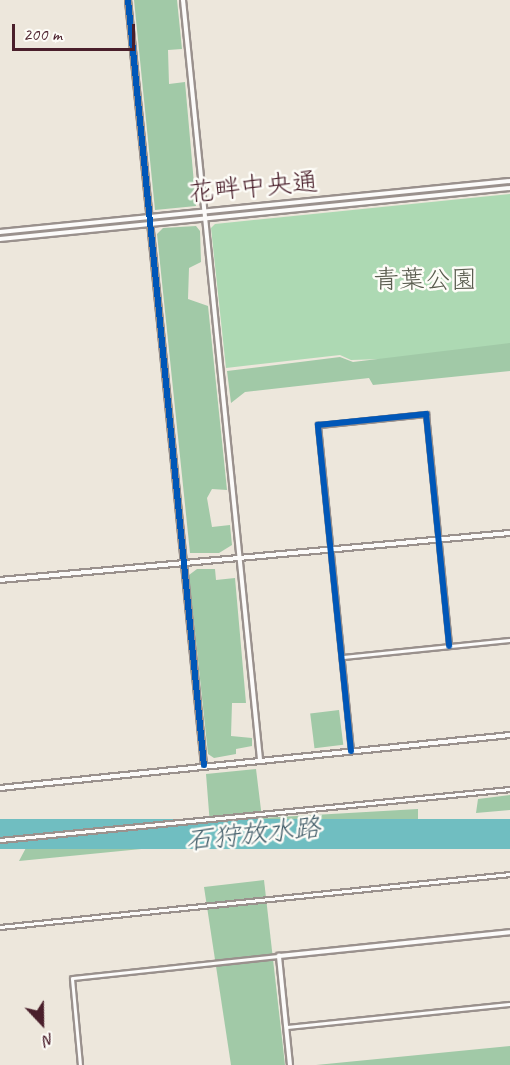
<!DOCTYPE html>
<html>
<head>
<meta charset="utf-8">
<style>
	body { margin:0 }
	#map { position:relative; width:510px; height:1065px; overflow:hidden; background:#ede7dc; font-family:Caveat,"Klee One",sans-serif }
	div>[style] { position:absolute }
	.green>* { inset:0; background:#add9b3 }
	.forest>* { inset:0; background:#a1c9a7; transform-origin:0 0 }
	.water>* { inset:0; background:#70bec1; transform-origin:0 0 }
	.roads { filter:drop-shadow(2px 0 #9a918d) drop-shadow(-2px 0 #9a918d) drop-shadow(0 2px #9a918d) drop-shadow(0 -2px #9a918d) }
	.minor>* { height:3px; margin:-1.5px; padding:0 1.5px; transform-origin:1.5px; border-radius:1.5px; background:#fcfbfa }
	.tertiary>* { height:4px; margin:-2px; padding:0 2px; transform-origin:2px; border-radius:2px; background:#fcfbfa }
	.cycleway>* { height:6px; margin:-3px; padding:0 3px; transform-origin:3px; border-radius:3px; background:#0057b8 }
	span { translate:-50% -50%; white-space:nowrap; text-align:center; line-height:1.15; -webkit-text-stroke:5px #fdfcf7; paint-order:stroke }
	.street-label { font-size:26px; color:#4a1f2b }
	.park-label { font-size:26px; color:#5a5c4f }
	.water-label { font-size:27px; color:#435e6a; font-style:italic }
	.north { position:absolute; left:12px; top:993px; width:60px; height:60px; -webkit-text-stroke:4px #fdfcf7; paint-order:stroke; rotate:158deg; font-size:16px; font-weight:700; line-height:24px; text-align:center; color:#4a1f2b }
	.north::after { content:''; display:block; margin:auto; width:21px; height:27px; background:#4a1f2b; clip-path:polygon(50% 0,100% 100%,50% 72%,0 100%) }
	.scale { position:absolute; left:12px; top:24px; width:123px; height:27px; box-sizing:border-box; border:3px solid #4a1f2b; border-top:0; padding-left:8px; font-size:18px; line-height:21px; white-space:nowrap; color:#4a1f2b; -webkit-text-stroke:4px #fdfcf7; paint-order:stroke }
</style>
</head>
<body>
<div id="map">
	<div class="green">
		<div style="clip-path:polygon(510px 194px,510px 347px,415px 358px,351px 360px,340px 355px,226px 368px,211px 228px,215px 224px)"></div>
	</div>
	<div class="forest">
		<div style="clip-path:polygon(134px 0,177px 0,182px 49px,168px 50px,169px 84px,185px 82px,196px 206px,155px 210px)"></div>
		<div style="clip-path:polygon(196px 226px,200px 231px,201px 262px,189px 268px,188px 299px,208px 306px,227px 490px,212px 489px,207px 498px,212px 527px,230px 525px,232px 545px,219px 553px,190px 553px,157px 234px,163px 228px)"></div>
		<div style="clip-path:polygon(510px 343px,510px 371px,373px 385px,369px 378px,245px 392px,231px 403px,227px 371px,340px 357px,353px 362px)"></div>
		<div style="clip-path:polygon(197px 569px,215px 569px,216px 580px,235px 578px,246px 703px,232px 703px,231px 736px,252px 738px,252px 746px,236px 749px,236px 754px,214px 758px,208px 754px,189px 575px)"></div>
		<div style="left:339px;top:710px;width:35px;height:29px;rotate:83deg"></div>
		<div style="clip-path:polygon(256px 769px,262px 818px,418px 809px,418px 822px,19px 861px,28px 844px,210px 825px,206px 774px)"></div>
		<div style="clip-path:polygon(510px 795px,510px 810px,476px 813px,478px 799px)"></div>
		<div style="clip-path:polygon(264px 880px,285px 1065px,231px 1065px,204px 887px)"></div>
		<div style="clip-path:polygon(510px 1046px,510px 1065px,316px 1065px)"></div>
	</div>
	<div class="water">
		<div style="left:510px;top:819px;width:30px;height:513px;rotate:90deg"></div>
	</div>
	<div class="roads">
		<div class="minor">
			<div style="left:342px;top:657px;width:169px;rotate:-5.8deg"></div>
			<div style="left:351px;top:751px;width:328px;rotate:-95.8deg"></div>
			<div style="left:318px;top:425px;width:109px;rotate:-5.8deg"></div>
			<div style="left:426px;top:414px;width:233px;rotate:84.3deg"></div>
			<div style="left:0;top:840px;width:513px;rotate:-5.71deg"></div>
			<div style="left:0;top:927px;width:513px;rotate:-5.93deg"></div>
			<div style="left:286px;top:1027px;width:225px;rotate:-5.9deg"></div>
			<div style="left:80px;top:1065px;width:87px;rotate:-95.3deg"></div>
			<div style="left:72px;top:978px;width:208px;rotate:-6.1deg"></div>
		</div>
		<div class="tertiary">
			<div style="left:128px;top:0;width:769px;rotate:84.33deg"></div>
			<div style="left:183px;top:0;width:764px;rotate:84.21deg"></div>
			<div style="left:0;top:232px;width:513px;rotate:-5.71deg"></div>
			<div style="left:0;top:239px;width:513px;rotate:-5.71deg"></div>
			<div style="left:0;top:580px;width:512px;rotate:-5.27deg"></div>
			<div style="left:0;top:788px;width:513px;rotate:-5.93deg"></div>
			<div style="left:290px;top:1065px;width:110px;rotate:-95.8deg"></div>
			<div style="left:279px;top:956px;width:232px;rotate:-5.9deg"></div>
		</div>
	</div>
	<div class="cycleway">
		<div style="left:128px;top:0;width:769px;rotate:84.33deg"></div>
		<div style="left:351px;top:751px;width:328px;rotate:-95.8deg"></div>
		<div style="left:318px;top:425px;width:109px;rotate:-5.8deg"></div>
		<div style="left:426px;top:414px;width:233px;rotate:84.3deg"></div>
	</div>
	<div class="street-label">
		<span style="left:253px;top:187px;rotate:-5deg">花畔中央通</span>
	</div>
	<div class="park-label">
		<span style="left:425px;top:280px">青葉公園</span>
	</div>
	<div class="water-label">
		<span style="left:253px;top:834px;rotate:-6deg">石狩放水路</span>
	</div>
	<div class="north">N</div>
	<div class="scale">200 m</div>
</div>
</body>
</html>
